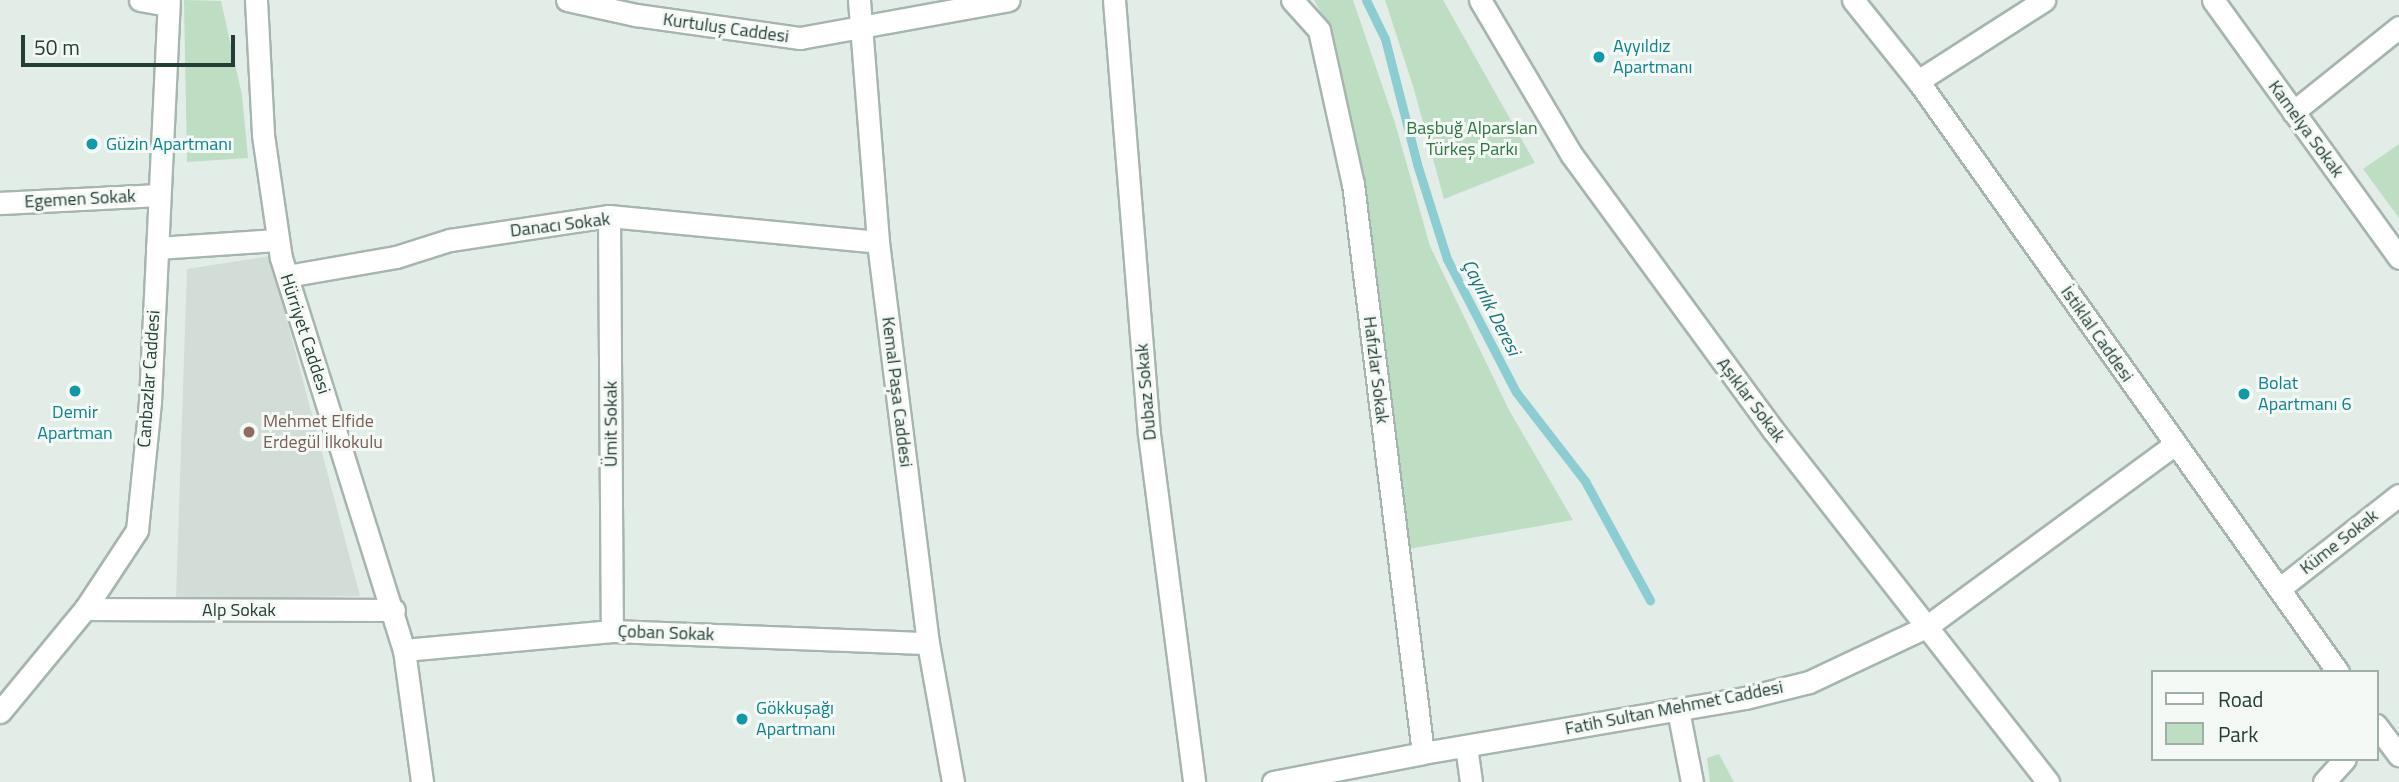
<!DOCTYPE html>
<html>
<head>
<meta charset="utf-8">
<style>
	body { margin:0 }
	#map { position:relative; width:2399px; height:782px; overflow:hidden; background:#e3ede8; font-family:"Titillium Web",sans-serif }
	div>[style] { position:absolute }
	.built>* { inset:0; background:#d2ddd7 }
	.green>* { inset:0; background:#bddec2 }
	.stream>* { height:9px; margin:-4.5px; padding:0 4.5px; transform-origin:4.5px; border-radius:4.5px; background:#8ccdd1 }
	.roads { filter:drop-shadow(2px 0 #a6b5ae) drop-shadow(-2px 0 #a6b5ae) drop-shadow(0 2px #a6b5ae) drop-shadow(0 -2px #a6b5ae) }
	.minor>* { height:21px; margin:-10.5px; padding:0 10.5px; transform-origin:10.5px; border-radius:10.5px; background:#fff }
	.dots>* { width:19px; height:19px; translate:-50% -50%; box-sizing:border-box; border:4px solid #f4f9f6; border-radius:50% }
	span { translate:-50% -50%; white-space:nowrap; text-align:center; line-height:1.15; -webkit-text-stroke:6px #f4f9f6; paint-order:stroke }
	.street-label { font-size:18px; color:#233e34 }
	.culture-label { font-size:18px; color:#0d838f }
	.left { translate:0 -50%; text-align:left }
	.park-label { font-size:18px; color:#2d7542 }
	.education-label { font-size:18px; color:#785e54 }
	.water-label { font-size:19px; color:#1d747a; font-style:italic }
	.legend { position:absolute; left:2151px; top:670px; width:228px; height:91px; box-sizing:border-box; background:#f4f9f6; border:2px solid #a0aea8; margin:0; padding:9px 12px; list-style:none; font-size:21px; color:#233e34 }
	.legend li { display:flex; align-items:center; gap:14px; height:35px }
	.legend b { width:35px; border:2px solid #a0aea8 }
	.scale { position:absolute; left:21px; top:35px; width:214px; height:32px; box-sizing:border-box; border:4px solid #233e34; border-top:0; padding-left:9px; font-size:21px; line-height:24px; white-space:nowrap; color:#233e34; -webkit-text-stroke:5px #f4f9f6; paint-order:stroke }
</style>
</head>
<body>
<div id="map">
	<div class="built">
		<div style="clip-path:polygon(270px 256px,360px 596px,176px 599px,187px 269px)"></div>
	</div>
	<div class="green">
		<div style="clip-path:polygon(184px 0,221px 1px,242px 95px,248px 158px,187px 162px)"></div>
		<div style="clip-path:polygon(1314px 0,1353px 0,1395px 123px,1430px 246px,1509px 410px,1573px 520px,1409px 549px,1350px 110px,1330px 29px)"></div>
		<div style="clip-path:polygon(1385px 0,1443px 0,1535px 163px,1444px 199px,1413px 86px)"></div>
		<div style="clip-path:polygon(2399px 144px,2399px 218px,2363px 169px)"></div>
		<div style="clip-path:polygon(1719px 754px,1734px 782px,1710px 782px,1707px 758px)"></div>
	</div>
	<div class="stream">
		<div style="left:1366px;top:0;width:43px;rotate:64deg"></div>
		<div style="left:1385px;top:39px;width:129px;rotate:75.6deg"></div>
		<div style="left:1417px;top:164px;width:100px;rotate:72.5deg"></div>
		<div style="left:1447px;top:259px;width:150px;rotate:62.6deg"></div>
		<div style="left:1516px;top:392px;width:113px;rotate:52.2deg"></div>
		<div style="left:1585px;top:481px;width:136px;rotate:61.4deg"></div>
	</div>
	<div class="roads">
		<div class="minor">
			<div style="left:140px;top:0;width:28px;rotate:10deg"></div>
			<div style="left:256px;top:0;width:135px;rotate:87deg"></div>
			<div style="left:263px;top:135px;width:124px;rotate:81.7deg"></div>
			<div style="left:281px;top:258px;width:411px;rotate:72.6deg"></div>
			<div style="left:404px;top:650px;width:133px;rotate:82.2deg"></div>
			<div style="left:567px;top:0;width:71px;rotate:12.3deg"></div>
			<div style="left:636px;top:15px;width:166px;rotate:8deg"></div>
			<div style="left:800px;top:38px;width:212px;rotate:-10.3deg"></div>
			<div style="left:859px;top:0;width:243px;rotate:85.5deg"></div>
			<div style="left:878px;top:242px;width:404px;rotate:82.9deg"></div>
			<div style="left:928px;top:643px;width:141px;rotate:79.8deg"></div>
			<div style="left:1114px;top:0;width:435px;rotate:85.4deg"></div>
			<div style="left:1149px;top:434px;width:351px;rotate:82.6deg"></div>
			<div style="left:1292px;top:0;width:40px;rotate:48deg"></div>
			<div style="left:1319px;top:30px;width:158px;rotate:77.6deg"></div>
			<div style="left:1353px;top:184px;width:573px;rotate:82.99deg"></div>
			<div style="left:1480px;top:0;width:179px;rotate:59.4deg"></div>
			<div style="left:1571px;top:154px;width:342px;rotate:53.8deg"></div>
			<div style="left:1773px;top:430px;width:447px;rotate:52deg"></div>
			<div style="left:1853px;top:0;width:104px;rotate:51.3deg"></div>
			<div style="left:1918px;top:81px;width:725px;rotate:54.6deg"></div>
			<div style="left:2213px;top:0;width:318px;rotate:54.2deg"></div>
			<div style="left:1918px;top:81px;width:150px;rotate:-32.7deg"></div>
			<div style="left:2293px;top:112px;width:136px;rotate:-38.7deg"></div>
			<div style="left:0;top:203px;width:159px;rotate:-2.9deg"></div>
			<div style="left:609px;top:216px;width:415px;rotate:89.6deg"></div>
			<div style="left:157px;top:248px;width:120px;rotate:-3.8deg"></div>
			<div style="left:287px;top:276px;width:111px;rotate:-9.9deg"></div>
			<div style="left:396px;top:257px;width:57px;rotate:-17.5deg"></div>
			<div style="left:450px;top:240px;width:161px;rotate:-8.6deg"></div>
			<div style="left:609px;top:216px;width:270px;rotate:5.5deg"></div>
			<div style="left:2279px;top:589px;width:152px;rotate:-38.1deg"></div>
			<div style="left:85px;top:609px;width:309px;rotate:0.2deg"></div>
			<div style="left:404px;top:650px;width:209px;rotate:-5.2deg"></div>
			<div style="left:612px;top:631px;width:316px;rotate:2.2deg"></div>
			<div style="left:1678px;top:710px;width:73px;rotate:79deg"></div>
			<div style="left:0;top:712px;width:134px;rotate:-50.5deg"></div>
			<div style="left:85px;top:609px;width:95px;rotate:-56.6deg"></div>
			<div style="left:137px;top:530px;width:130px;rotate:-84.2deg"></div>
			<div style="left:150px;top:401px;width:401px;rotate:-87.3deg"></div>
			<div style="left:2376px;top:725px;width:38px;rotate:53deg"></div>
			<div style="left:1466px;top:746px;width:36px;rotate:82deg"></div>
			<div style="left:1273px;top:782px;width:153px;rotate:-10.9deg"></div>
			<div style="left:1423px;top:753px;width:327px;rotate:-9.7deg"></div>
			<div style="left:1745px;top:698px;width:66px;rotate:-14deg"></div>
			<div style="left:1809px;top:682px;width:129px;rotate:-25.2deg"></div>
			<div style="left:1926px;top:627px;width:309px;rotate:-36.3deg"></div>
			<div style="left:2324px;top:782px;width:31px;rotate:-48deg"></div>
		</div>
	</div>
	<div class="dots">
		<div style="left:1599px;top:57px;background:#0f9aa8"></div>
		<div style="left:92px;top:144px;background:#0f9aa8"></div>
		<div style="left:75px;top:391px;background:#0f9aa8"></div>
		<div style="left:2244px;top:394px;background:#0f9aa8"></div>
		<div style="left:249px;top:432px;background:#8d6e63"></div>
		<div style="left:742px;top:719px;background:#0f9aa8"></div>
	</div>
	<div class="street-label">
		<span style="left:726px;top:28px;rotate:8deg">Kurtuluş Caddesi</span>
		<span style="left:2306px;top:129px;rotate:54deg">Kamelya Sokak</span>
		<span style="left:80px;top:199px;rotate:-3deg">Egemen Sokak</span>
		<span style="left:560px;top:225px;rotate:-7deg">Danacı Sokak</span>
		<span style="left:305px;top:334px;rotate:72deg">Hürriyet Caddesi</span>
		<span style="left:2097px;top:334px;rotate:55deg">İstiklal Caddesi</span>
		<span style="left:1376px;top:370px;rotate:83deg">Hafızlar Sokak</span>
		<span style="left:149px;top:379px;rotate:-86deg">Canbazlar Caddesi</span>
		<span style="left:897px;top:392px;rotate:83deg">Kemal Paşa Caddesi</span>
		<span style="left:1146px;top:392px;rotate:-95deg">Dubaz Sokak</span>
		<span style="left:1751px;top:400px;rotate:53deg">Aşıklar Sokak</span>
		<span style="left:611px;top:424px;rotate:-90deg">Ümit Sokak</span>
		<span style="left:2339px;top:542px;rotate:-38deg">Küme Sokak</span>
		<span style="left:239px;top:610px">Alp Sokak</span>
		<span style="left:666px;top:633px;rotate:2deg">Çoban Sokak</span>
		<span style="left:1674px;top:708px;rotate:-11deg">Fatih Sultan Mehmet Caddesi</span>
	</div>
	<div class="culture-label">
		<span class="left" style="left:1613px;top:57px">Ayyıldız<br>Apartmanı</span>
		<span class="left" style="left:106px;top:144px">Güzin Apartmanı</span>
		<span class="left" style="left:2258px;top:394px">Bolat<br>Apartmanı 6</span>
		<span style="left:75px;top:423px">Demir<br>Apartman</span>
		<span class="left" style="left:756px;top:719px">Gökkuşağı<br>Apartmanı</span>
	</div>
	<div class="park-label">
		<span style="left:1472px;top:139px">Başbuğ Alparslan<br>Türkeş Parkı</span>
	</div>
	<div class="education-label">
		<span class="left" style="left:263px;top:432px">Mehmet Elfide<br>Erdegül İlkokulu</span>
	</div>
	<div class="water-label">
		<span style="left:1492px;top:307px;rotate:63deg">Çayırlık Deresi</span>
	</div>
	<ul class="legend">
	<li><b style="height:9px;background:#fff"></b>Road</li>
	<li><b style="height:19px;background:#bddec2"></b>Park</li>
	</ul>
	<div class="scale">50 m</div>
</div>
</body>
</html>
